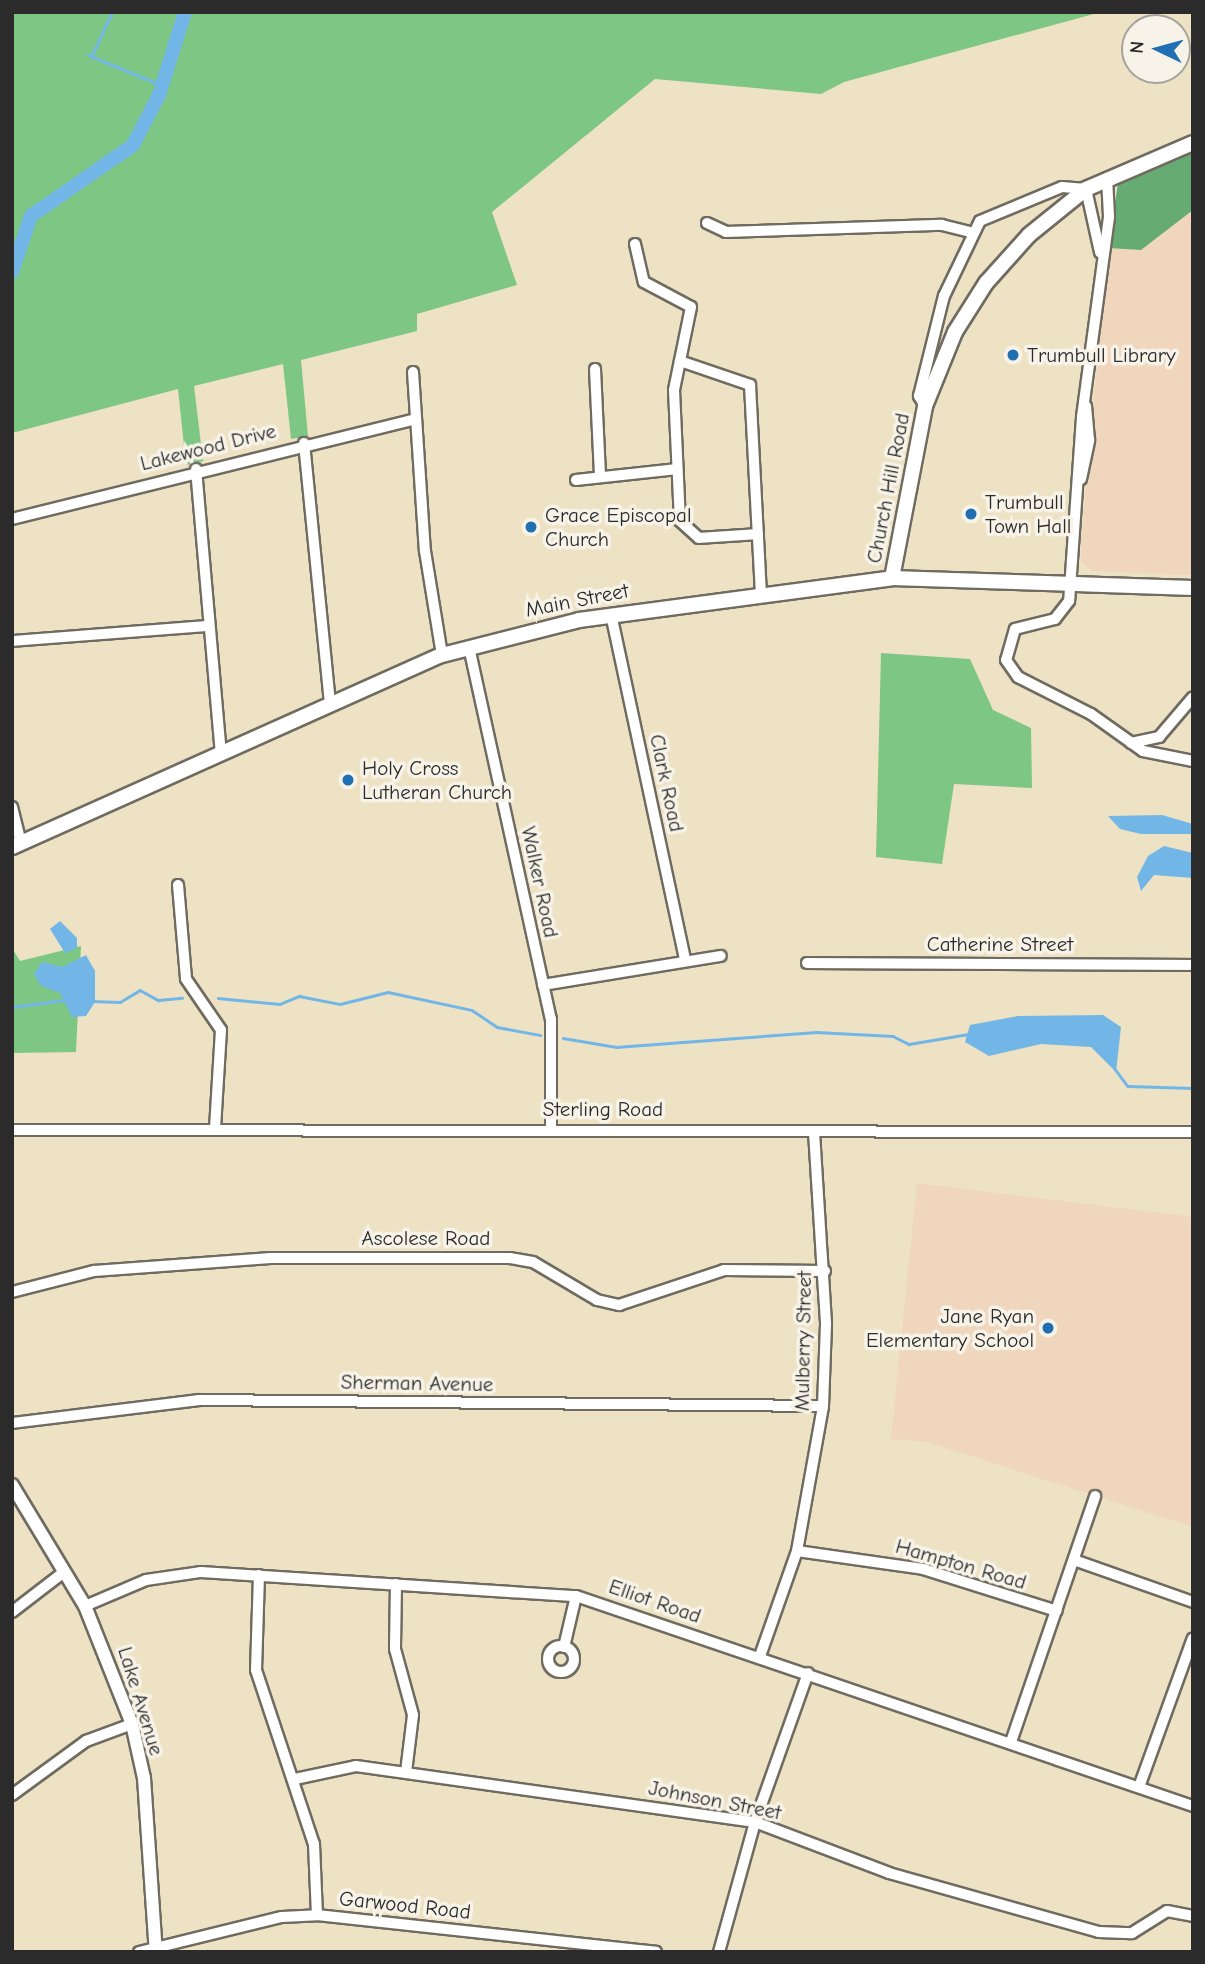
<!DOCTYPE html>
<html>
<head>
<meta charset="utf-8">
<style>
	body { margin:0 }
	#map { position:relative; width:1205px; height:1964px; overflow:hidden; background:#ede2c3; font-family:"Comic Neue",sans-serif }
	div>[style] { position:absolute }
	.built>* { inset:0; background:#efd6bc }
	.green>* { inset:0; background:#7dc683 }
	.forest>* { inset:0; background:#66ab71 }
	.water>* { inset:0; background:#72b6e8 }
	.stream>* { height:2.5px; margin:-1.25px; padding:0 1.25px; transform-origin:1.25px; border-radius:1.25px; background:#72b6e8 }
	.river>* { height:14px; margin:-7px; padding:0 7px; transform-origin:7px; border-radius:7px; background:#72b6e8 }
	.roads { filter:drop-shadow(2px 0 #6f6b60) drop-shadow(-2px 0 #6f6b60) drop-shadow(0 2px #6f6b60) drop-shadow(0 -2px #6f6b60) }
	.minor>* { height:10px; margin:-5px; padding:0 5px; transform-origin:5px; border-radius:5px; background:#fff }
	.minor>.ring { margin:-5px; padding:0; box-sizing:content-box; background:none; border:10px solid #fff; border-radius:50% }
	.tertiary>* { height:12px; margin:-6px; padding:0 6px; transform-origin:6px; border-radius:6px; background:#fff }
	.secondary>* { height:14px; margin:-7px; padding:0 7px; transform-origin:7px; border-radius:7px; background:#fff }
	.dots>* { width:19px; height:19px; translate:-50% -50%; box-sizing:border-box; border:4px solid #f7f3e8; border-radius:50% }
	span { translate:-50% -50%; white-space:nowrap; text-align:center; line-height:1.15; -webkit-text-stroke:7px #f7f3e8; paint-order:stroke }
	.poi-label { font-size:21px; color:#2b2b2b }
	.left { translate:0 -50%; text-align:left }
	.right { translate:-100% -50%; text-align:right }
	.street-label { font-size:21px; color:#2b2b2b }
	.frame { position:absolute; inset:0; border:14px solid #2b2b2b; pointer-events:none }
	.north { position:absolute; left:1121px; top:14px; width:70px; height:70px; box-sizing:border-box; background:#f7f3e8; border:2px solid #a5a39c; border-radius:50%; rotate:275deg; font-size:19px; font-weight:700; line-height:28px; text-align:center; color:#2b2b2b }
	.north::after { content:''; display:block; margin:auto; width:24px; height:32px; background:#1f6fb2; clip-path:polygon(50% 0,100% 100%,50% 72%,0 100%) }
</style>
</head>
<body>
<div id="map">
	<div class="built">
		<div style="clip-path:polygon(1193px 210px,1193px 575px,1092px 571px,1081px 561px,1081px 541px,1108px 248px,1141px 250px)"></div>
		<div style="clip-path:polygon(917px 1183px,1193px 1217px,1193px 1527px,927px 1442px,891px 1439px)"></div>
	</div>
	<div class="green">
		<div style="clip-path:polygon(12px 12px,1101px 12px,844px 82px,821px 94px,655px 79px,492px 212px,517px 285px,417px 314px,417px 331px,301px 360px,308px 436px,291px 439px,283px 364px,194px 386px,203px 461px,186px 465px,178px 389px,12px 433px)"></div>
		<div style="clip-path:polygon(881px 653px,970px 659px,993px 710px,1031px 728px,1032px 788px,954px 784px,942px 864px,876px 857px)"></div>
		<div style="clip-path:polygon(81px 946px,76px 1052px,12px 1053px,12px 948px,20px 961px)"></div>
	</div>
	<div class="forest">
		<div style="clip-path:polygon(1193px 151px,1193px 210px,1141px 250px,1108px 248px,1118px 183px)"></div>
	</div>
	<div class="water">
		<div style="clip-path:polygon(1162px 815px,1193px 824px,1193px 834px,1141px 834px,1120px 829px,1108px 816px)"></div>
		<div style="clip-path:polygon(1164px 846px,1193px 853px,1193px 878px,1154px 875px,1141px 891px,1137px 877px,1148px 856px)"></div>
		<div style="clip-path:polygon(60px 921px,77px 938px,77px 948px,65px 953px,50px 929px)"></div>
		<div style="clip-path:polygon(86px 955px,95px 971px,95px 1002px,86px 1016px,72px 1017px,60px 993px,41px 986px,34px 974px,42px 962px,62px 967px)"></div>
		<div style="clip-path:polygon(1103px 1015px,1121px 1027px,1116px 1072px,1091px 1047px,1041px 1044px,989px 1056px,965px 1042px,970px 1025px,1018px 1016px)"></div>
	</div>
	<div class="stream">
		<div style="left:88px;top:55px;width:79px;rotate:22.3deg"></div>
		<div style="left:92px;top:55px;width:47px;rotate:-65.1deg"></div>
		<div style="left:218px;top:998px;width:62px;rotate:5.5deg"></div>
		<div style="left:280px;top:1004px;width:21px;rotate:-23deg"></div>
		<div style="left:299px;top:996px;width:42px;rotate:11deg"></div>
		<div style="left:340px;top:1004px;width:49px;rotate:-14deg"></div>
		<div style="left:388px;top:992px;width:86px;rotate:12.1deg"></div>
		<div style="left:472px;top:1010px;width:30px;rotate:34deg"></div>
		<div style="left:497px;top:1027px;width:44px;rotate:10.5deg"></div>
		<div style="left:91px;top:1001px;width:29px;rotate:2deg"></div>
		<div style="left:120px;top:1002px;width:23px;rotate:-31deg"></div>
		<div style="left:140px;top:990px;width:21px;rotate:29deg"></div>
		<div style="left:158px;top:1000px;width:24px;rotate:-5deg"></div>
		<div style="left:12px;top:1007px;width:52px;rotate:-7.7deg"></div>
		<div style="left:563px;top:1038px;width:54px;rotate:9.6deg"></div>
		<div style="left:616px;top:1047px;width:201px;rotate:-4.3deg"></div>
		<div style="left:816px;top:1032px;width:77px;rotate:3deg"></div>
		<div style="left:893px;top:1036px;width:18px;rotate:27deg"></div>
		<div style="left:909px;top:1044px;width:60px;rotate:-9.6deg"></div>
		<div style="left:1115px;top:1069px;width:21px;rotate:53deg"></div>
		<div style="left:1128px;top:1086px;width:65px;rotate:1.8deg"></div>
	</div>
	<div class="river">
		<div style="left:12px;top:272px;width:59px;rotate:-71.3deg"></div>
		<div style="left:31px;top:216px;width:124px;rotate:-34.8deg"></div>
		<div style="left:133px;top:145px;width:56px;rotate:-62.5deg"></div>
		<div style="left:159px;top:95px;width:87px;rotate:-72.6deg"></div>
	</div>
	<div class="roads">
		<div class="minor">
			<div style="left:1107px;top:178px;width:39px;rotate:87deg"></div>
			<div style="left:1109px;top:217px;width:202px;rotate:97.7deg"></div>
			<div style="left:1082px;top:417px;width:184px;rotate:94deg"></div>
			<div style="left:1069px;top:601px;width:23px;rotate:128deg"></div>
			<div style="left:1055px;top:619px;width:41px;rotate:166deg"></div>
			<div style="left:1015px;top:629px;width:32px;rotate:106deg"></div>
			<div style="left:1006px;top:660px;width:21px;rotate:55deg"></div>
			<div style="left:1018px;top:677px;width:82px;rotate:26.9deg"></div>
			<div style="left:1091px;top:714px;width:64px;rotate:35.4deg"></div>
			<div style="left:1143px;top:751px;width:51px;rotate:11.3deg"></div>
			<div style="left:707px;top:223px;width:21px;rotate:25deg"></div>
			<div style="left:726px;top:232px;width:216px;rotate:-1.9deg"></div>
			<div style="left:942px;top:225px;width:30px;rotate:14deg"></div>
			<div style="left:635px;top:244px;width:39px;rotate:77deg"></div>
			<div style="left:644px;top:282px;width:53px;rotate:28deg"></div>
			<div style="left:691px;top:307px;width:85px;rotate:101.6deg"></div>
			<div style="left:674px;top:390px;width:131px;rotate:87.4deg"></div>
			<div style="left:680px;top:521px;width:25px;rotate:42deg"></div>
			<div style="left:699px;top:538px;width:59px;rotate:-3.9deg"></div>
			<div style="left:680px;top:361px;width:74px;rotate:18.9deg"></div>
			<div style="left:750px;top:385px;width:208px;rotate:87deg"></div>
			<div style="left:595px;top:369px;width:107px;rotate:87.3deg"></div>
			<div style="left:413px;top:372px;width:179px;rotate:86.2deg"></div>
			<div style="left:425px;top:551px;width:105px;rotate:80.7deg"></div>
			<div style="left:925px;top:406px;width:12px;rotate:-121deg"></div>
			<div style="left:919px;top:396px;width:103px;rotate:-76deg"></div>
			<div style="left:944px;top:296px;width:83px;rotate:-64.4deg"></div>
			<div style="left:980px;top:221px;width:89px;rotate:-22.5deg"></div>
			<div style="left:1062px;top:187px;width:24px;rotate:5deg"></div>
			<div style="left:1086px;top:189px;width:65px;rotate:77.5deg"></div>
			<div style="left:304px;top:443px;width:260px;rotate:84.3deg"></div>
			<div style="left:196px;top:469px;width:285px;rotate:85deg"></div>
			<div style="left:1081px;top:479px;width:40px;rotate:-78deg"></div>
			<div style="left:1089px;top:440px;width:34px;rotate:-95deg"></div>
			<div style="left:576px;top:480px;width:102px;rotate:-6.2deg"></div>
			<div style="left:12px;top:519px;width:416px;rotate:-13.9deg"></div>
			<div style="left:611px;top:614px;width:354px;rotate:77.9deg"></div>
			<div style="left:12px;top:641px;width:197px;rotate:-4.4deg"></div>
			<div style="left:469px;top:647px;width:381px;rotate:77.6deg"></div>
			<div style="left:551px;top:1019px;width:109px;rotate:90deg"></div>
			<div style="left:1131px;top:743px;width:29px;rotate:-12deg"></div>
			<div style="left:1159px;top:737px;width:52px;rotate:-49.6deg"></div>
			<div style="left:12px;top:807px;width:37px;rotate:76deg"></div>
			<div style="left:178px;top:885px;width:94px;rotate:85.1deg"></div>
			<div style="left:186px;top:979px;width:62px;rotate:55.5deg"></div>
			<div style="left:221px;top:1030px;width:98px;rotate:93.5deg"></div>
			<div style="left:807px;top:963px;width:386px;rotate:0.3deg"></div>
			<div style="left:543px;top:985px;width:180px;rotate:-9.3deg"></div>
			<div style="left:12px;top:1130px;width:1181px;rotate:0.1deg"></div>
			<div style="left:12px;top:1292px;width:85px;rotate:-14.4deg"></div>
			<div style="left:94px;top:1271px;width:177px;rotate:-4.2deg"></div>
			<div style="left:271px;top:1258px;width:239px"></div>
			<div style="left:510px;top:1258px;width:23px;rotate:10deg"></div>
			<div style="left:533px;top:1262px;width:74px;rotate:30.7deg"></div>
			<div style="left:597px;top:1300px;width:23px;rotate:13deg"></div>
			<div style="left:619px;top:1305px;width:111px;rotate:-18.4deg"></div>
			<div style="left:724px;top:1270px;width:101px;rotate:0.6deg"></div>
			<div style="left:12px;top:1423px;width:188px;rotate:-7deg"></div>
			<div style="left:199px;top:1400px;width:624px;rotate:0.55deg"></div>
			<div style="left:797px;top:1551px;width:127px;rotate:8.1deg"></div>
			<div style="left:923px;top:1569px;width:140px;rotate:17.4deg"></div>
			<div style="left:1074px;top:1560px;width:126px;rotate:19.4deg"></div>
			<div style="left:259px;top:1575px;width:95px;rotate:91.8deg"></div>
			<div style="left:256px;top:1670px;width:183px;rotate:71.6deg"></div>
			<div style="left:314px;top:1844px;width:71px;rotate:87.6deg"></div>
			<div style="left:396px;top:1584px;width:65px;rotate:90.9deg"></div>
			<div style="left:395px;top:1649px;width:68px;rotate:74.7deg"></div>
			<div style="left:413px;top:1715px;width:57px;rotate:97deg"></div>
			<div style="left:85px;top:1606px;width:66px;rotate:-23.1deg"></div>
			<div style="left:146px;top:1580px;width:56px;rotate:-8.3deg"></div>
			<div style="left:201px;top:1572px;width:376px;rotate:3.7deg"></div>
			<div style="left:576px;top:1596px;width:652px;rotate:18.8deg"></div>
			<div style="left:12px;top:1612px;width:66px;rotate:-37.6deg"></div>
			<div class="ring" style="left:548px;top:1646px;width:16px;height:16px"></div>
			<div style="left:564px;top:1647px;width:52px;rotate:-76.8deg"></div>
			<div style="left:760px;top:1656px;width:111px;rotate:-70.6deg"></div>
			<div style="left:797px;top:1551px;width:147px;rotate:-79.8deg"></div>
			<div style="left:823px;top:1406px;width:83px;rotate:-87.9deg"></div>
			<div style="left:826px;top:1323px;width:192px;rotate:-93.6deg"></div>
			<div style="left:1011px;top:1742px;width:260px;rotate:-71.1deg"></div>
			<div style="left:295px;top:1779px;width:62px;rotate:-12deg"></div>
			<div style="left:356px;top:1766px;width:403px;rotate:8deg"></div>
			<div style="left:755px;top:1822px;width:143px;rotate:20.8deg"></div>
			<div style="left:889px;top:1873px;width:218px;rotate:15.7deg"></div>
			<div style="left:1099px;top:1932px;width:33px;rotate:2deg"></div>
			<div style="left:1132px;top:1933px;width:41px;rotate:-32.2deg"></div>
			<div style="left:1167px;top:1911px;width:26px;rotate:11deg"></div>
			<div style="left:1139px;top:1787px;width:158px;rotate:-70.1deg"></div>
			<div style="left:12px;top:1795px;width:92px;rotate:-36.1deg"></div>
			<div style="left:86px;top:1741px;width:49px;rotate:-20.3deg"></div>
			<div style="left:139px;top:1952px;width:147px;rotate:-13.8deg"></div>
			<div style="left:282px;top:1917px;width:35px;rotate:-3deg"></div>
			<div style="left:317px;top:1915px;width:341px;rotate:6.2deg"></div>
			<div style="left:719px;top:1952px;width:135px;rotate:-74.5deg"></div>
			<div style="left:755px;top:1822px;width:158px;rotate:-70.4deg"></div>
		</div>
		<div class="tertiary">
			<div style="left:12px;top:1485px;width:141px;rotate:58.9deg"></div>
			<div style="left:85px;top:1606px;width:127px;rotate:68.3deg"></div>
			<div style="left:132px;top:1724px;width:55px;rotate:77.5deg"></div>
			<div style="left:144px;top:1778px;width:174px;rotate:86.1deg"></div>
		</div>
		<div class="secondary">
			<div style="left:892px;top:578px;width:175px;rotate:-79.1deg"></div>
			<div style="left:925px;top:406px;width:80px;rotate:-67.9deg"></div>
			<div style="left:955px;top:332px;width:58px;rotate:-57.7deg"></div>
			<div style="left:986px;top:283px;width:64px;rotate:-48.1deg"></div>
			<div style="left:1029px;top:235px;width:73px;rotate:-38.9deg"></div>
			<div style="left:1086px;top:189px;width:116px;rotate:-23.3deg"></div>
			<div style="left:12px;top:847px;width:471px;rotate:-24.1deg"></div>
			<div style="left:442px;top:655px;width:141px;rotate:-14.3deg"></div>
			<div style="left:579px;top:620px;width:316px;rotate:-7.6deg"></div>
			<div style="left:892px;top:578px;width:301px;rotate:1.9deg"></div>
		</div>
	</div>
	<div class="dots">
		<div style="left:1013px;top:355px;background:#1f6fb2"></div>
		<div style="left:971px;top:514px;background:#1f6fb2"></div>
		<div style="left:531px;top:527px;background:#1f6fb2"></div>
		<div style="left:348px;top:780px;background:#1f6fb2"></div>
		<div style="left:1048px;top:1328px;background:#1f6fb2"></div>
	</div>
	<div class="poi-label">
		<span class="left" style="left:1027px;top:355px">Trumbull Library</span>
		<span class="left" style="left:985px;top:514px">Trumbull<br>Town Hall</span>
		<span class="left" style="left:545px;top:527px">Grace Episcopal<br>Church</span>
		<span class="left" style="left:362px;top:780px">Holy Cross<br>Lutheran Church</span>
		<span class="right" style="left:1034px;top:1328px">Jane Ryan<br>Elementary School</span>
	</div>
	<div class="street-label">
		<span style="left:208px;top:447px;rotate:-14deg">Lakewood Drive</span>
		<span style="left:888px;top:488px;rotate:-79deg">Church Hill Road</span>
		<span style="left:577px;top:600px;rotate:-11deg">Main Street</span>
		<span style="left:667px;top:783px;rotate:78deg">Clark Road</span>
		<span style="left:540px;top:882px;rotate:78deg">Walker Road</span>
		<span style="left:1000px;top:944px">Catherine Street</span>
		<span style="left:603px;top:1109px">Sterling Road</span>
		<span style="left:426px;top:1238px">Ascolese Road</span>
		<span style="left:803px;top:1341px;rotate:-89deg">Mulberry Street</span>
		<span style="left:417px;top:1383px;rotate:1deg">Sherman Avenue</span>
		<span style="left:961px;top:1564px;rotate:16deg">Hampton Road</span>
		<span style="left:655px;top:1601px;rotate:19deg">Elliot Road</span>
		<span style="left:141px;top:1701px;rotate:73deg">Lake Avenue</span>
		<span style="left:715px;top:1800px;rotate:11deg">Johnson Street</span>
		<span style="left:405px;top:1905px;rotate:6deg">Garwood Road</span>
	</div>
	<div class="frame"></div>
	<div class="north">N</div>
</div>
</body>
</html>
